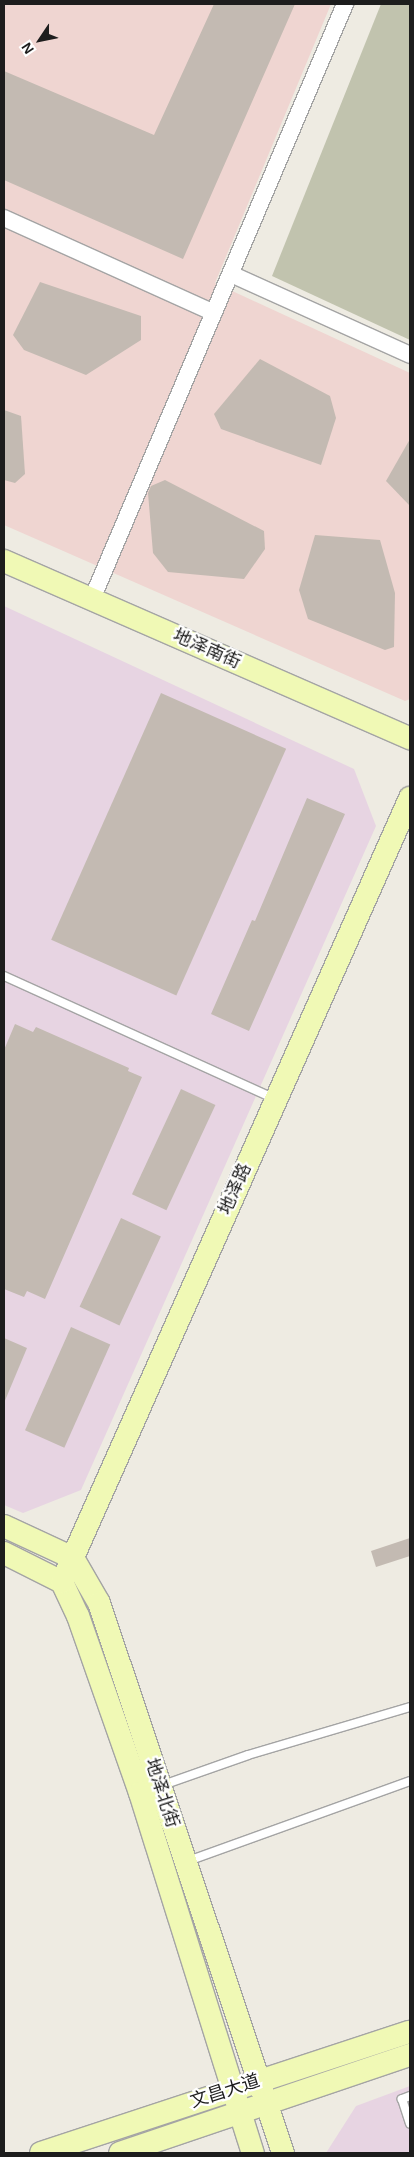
<!DOCTYPE html>
<html>
<head>
<meta charset="utf-8">
<style>
	body { margin:0 }
	#map { position:relative; width:414px; height:2157px; overflow:hidden; background:#eeebe2; font-family:Arial,"Noto Sans SC",sans-serif }
	div>[style] { position:absolute }
	.commercial>* { inset:0; background:#efd5d1 }
	.industrial>* { inset:0; background:#e7d4e2 }
	.construction>* { inset:0; background:#c1c3ae }
	.building>* { inset:0; background:#c3bab2; transform-origin:0 0 }
	.roads { filter:drop-shadow(1px 0 #a4a4a4) drop-shadow(-1px 0 #a4a4a4) drop-shadow(0 1px #a4a4a4) drop-shadow(0 -1px #a4a4a4) }
	.lane>* { height:8px; margin:-4px; padding:0 4px; transform-origin:4px; border-radius:4px; background:#fff }
	.street>* { height:16px; margin:-8px; padding:0 8px; transform-origin:8px; border-radius:8px; background:#fff }
	.secondary>* { height:22px; margin:-11px; padding:0 11px; transform-origin:11px; border-radius:11px; background:#f0f9b5 }
	span { translate:-50% -50%; white-space:nowrap; text-align:center; line-height:1.15; -webkit-text-stroke:4.5px #fff; paint-order:stroke }
	.street-label { font-size:18px; color:#1d1d1d }
	.frame { position:absolute; inset:0; border:5px solid #1d1d1d; pointer-events:none }
	.north { position:absolute; left:15px; top:15px; width:50px; height:50px; -webkit-text-stroke:4px #fff; paint-order:stroke; rotate:236deg; font-size:14px; font-weight:700; line-height:20px; text-align:center; color:#1d1d1d }
	.north::after { content:''; display:block; margin:auto; width:18px; height:22px; background:#1d1d1d; clip-path:polygon(50% 0,100% 100%,50% 72%,0 100%) }
</style>
</head>
<body>
<div id="map">
	<div class="commercial">
		<div style="clip-path:polygon(4px 4px,331px 4px,215px 283px,410px 373px,410px 699px,405px 701px,4px 525px)"></div>
	</div>
	<div class="industrial">
		<div style="clip-path:polygon(4px 606px,354px 769px,376px 826px,81px 1490px,23px 1513px,4px 1505px)"></div>
		<div style="clip-path:polygon(410px 2086px,410px 2153px,326px 2153px,356px 2106px)"></div>
	</div>
	<div class="construction">
		<div style="clip-path:polygon(381px 4px,410px 4px,410px 340px,272px 276px)"></div>
	</div>
	<div class="building">
		<div style="clip-path:polygon(214px 4px,295px 4px,183px 259px,4px 180px,4px 71px,154px 135px)"></div>
		<div style="clip-path:polygon(40px 282px,141px 316px,141px 340px,86px 375px,24px 350px,13px 335px)"></div>
		<div style="clip-path:polygon(260px 359px,330px 396px,336px 418px,321px 465px,221px 429px,214px 414px)"></div>
		<div style="clip-path:polygon(4px 410px,21px 416px,25px 474px,15px 483px,4px 480px)"></div>
		<div style="clip-path:polygon(410px 439px,410px 506px,386px 481px)"></div>
		<div style="clip-path:polygon(165px 480px,264px 531px,265px 549px,244px 579px,168px 572px,153px 553px,148px 493px,151px 486px)"></div>
		<div style="clip-path:polygon(315px 535px,380px 540px,395px 593px,394px 647px,385px 650px,308px 619px,299px 590px)"></div>
		<div style="left:161px;top:693px;width:137px;height:270px;rotate:24deg"></div>
		<div style="clip-path:polygon(307px 798px,345px 814px,249px 1031px,211px 1014px,252px 920px,255px 921px)"></div>
		<div style="clip-path:polygon(15px 1024px,33px 1032px,36px 1027px,129px 1068px,128px 1071px,142px 1077px,45px 1299px,27px 1291px,24px 1297px,4px 1289px,4px 1050px)"></div>
		<div style="left:181px;top:1089px;width:38px;height:116px;rotate:25deg"></div>
		<div style="left:121px;top:1218px;width:44px;height:98px;rotate:25deg"></div>
		<div style="left:71px;top:1327px;width:43px;height:113px;rotate:24deg"></div>
		<div style="clip-path:polygon(4px 1338px,27px 1348px,4px 1403px)"></div>
		<div style="clip-path:polygon(410px 1538px,410px 1556px,376px 1567px,371px 1551px)"></div>
	</div>
	<div class="roads">
		<div class="lane">
			<div style="left:4px;top:976px;width:298px;rotate:24.4deg"></div>
			<div style="left:163px;top:1785px;width:90px;rotate:-19.4deg"></div>
			<div style="left:248px;top:1755px;width:169px;rotate:-16.5deg"></div>
			<div style="left:188px;top:1861px;width:236px;rotate:-19.8deg"></div>
			<div style="left:410px;top:2096px;width:9px;rotate:159deg"></div>
			<div style="left:402px;top:2099px;width:26px;rotate:72deg"></div>
		</div>
		<div class="street">
			<div style="left:4px;top:218px;width:230px;rotate:24.3deg"></div>
			<div style="left:231px;top:274px;width:196px;rotate:24.3deg"></div>
			<div style="left:92px;top:599px;width:647px;rotate:-66.96deg"></div>
		</div>
		<div class="secondary">
			<div style="left:4px;top:561px;width:443px;rotate:23.6deg"></div>
			<div style="left:4px;top:1526px;width:76px;rotate:24.9deg"></div>
			<div style="left:73px;top:1558px;width:52px;rotate:60deg"></div>
			<div style="left:99px;top:1603px;width:580px;rotate:71.5deg"></div>
			<div style="left:4px;top:1553px;width:65px;rotate:26.6deg"></div>
			<div style="left:62px;top:1582px;width:38px;rotate:65deg"></div>
			<div style="left:78px;top:1616px;width:188px;rotate:70.7deg"></div>
			<div style="left:140px;top:1793px;width:377px;rotate:72.6deg"></div>
			<div style="left:62px;top:1582px;width:858px;rotate:-66.06deg"></div>
			<div style="left:41px;top:2153px;width:388px;rotate:-18.2deg"></div>
			<div style="left:120px;top:2153px;width:306px;rotate:-18.7deg"></div>
		</div>
	</div>
	<div class="street-label">
		<span style="left:207px;top:649px;rotate:24deg">地泽南街</span>
		<span style="left:235px;top:1189px;rotate:-66deg">地泽路</span>
		<span style="left:162px;top:1793px;rotate:72deg">地泽北街</span>
		<span style="left:225px;top:2091px;rotate:-18deg">文昌大道</span>
	</div>
	<div class="frame"></div>
	<div class="north">N</div>
</div>
</body>
</html>
